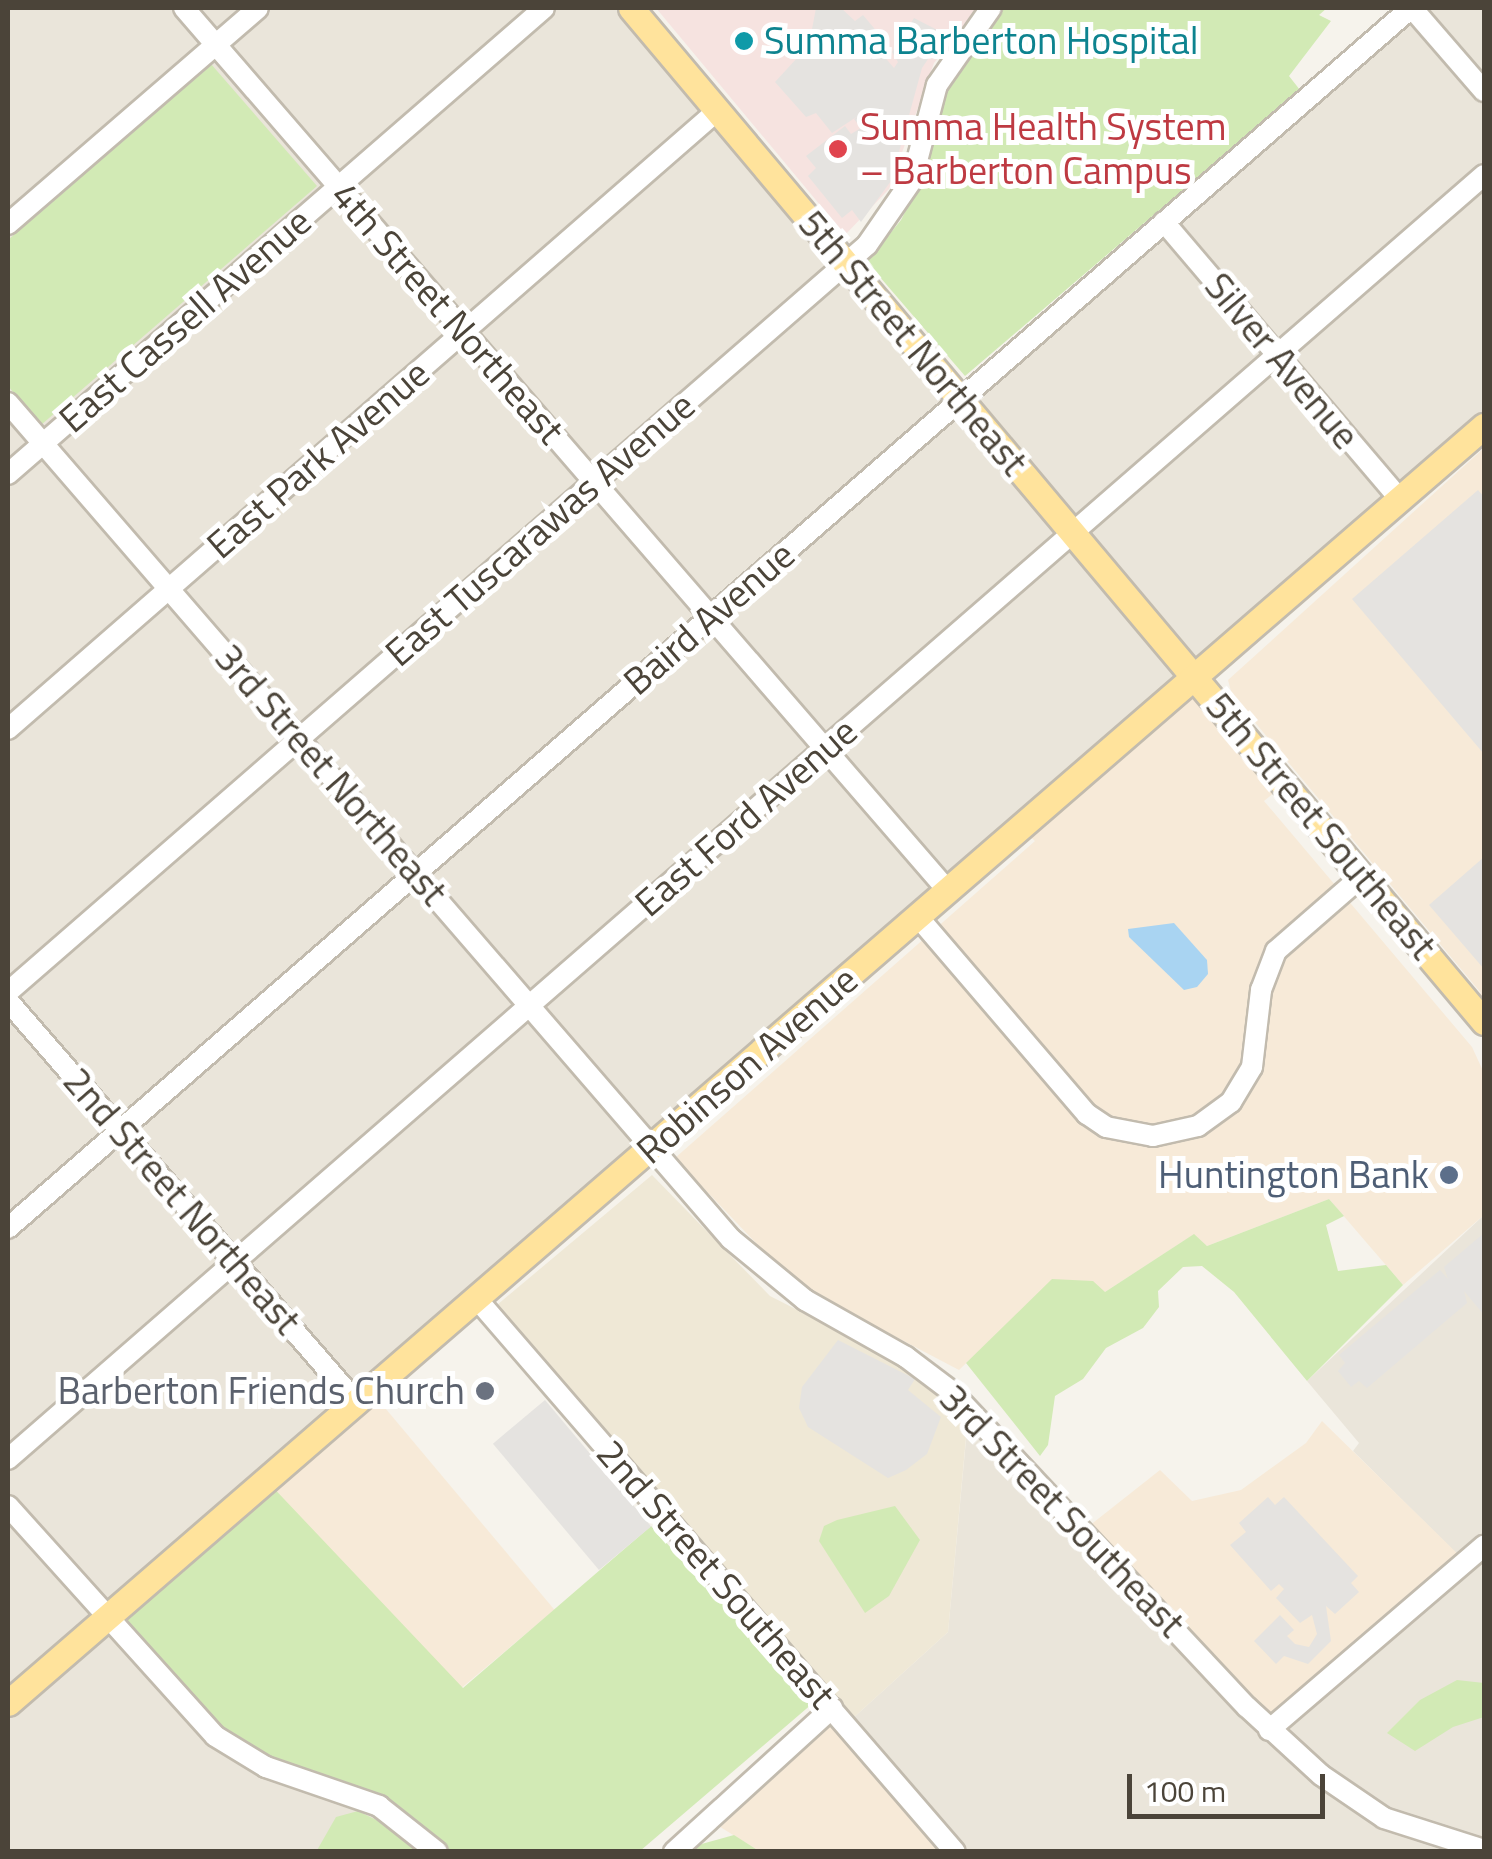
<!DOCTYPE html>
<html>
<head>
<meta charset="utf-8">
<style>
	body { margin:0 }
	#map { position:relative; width:1492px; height:1859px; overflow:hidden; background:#f6f3ec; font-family:"Titillium Web",sans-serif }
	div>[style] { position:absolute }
	.residential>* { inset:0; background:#eae5da }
	.commercial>* { inset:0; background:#f7ead8; transform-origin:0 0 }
	.education>* { inset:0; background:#efe8d6 }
	.medical>* { inset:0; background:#f6e3e0 }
	.green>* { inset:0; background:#d2eab5 }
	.parking>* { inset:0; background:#e5e3e0; transform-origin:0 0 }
	.water>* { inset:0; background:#a9d4f2 }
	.roads { filter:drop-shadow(2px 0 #c2bbae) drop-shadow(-2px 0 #c2bbae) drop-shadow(0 2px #c2bbae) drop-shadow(0 -2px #c2bbae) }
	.minor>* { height:20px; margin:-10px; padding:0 10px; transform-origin:10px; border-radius:10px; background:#fff }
	.major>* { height:25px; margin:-12.5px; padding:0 12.5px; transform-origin:12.5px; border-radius:12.5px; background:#ffe39c }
	.dots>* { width:28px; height:28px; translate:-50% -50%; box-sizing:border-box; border:5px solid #fff; border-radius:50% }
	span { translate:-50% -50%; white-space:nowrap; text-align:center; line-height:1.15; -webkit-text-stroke:10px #fff; paint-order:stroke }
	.culture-label { font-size:38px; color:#0d838f }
	.left { translate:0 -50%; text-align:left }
	.health-label { font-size:38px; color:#be3a42 }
	.street-label { font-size:38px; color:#4b4439 }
	.service-label { font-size:38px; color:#4e5e75 }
	.right { translate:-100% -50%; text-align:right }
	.worship-label { font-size:38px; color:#5b616d }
	.frame { position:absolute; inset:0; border:10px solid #4b4439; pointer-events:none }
	.scale { position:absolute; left:1127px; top:1774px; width:198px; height:45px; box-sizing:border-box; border:5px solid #4b4439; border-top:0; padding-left:12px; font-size:30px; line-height:35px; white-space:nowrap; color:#4b4439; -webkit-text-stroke:8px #fff; paint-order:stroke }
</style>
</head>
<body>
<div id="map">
	<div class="residential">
		<div style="clip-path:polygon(8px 8px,631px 8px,960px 399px,1411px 8px,1484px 8px,1484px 426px,106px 1619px,357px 1797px,417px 1851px,8px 1852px)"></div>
		<div style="clip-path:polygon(1484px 1215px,1484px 1851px,969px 1851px,852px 1719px,948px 1632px,969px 1408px,1247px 1707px,1465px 1562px,1353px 1451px,1359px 1443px,1307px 1381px)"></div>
	</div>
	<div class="commercial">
		<div style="clip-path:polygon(1484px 448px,1484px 1022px,1469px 1004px,1481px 993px,1232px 695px,1228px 680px)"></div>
		<div style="clip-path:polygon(1195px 677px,1286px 783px,1264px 801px,1472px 1047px,1484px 1073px,1484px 1215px,1403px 1285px,1329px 1199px,1207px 1246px,1193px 1235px,1105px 1292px,1052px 1280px,959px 1370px,795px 1284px,675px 1158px,1035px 841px,1021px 828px)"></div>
		<div style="left:370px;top:1390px;width:287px;height:138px;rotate:50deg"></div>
		<div style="clip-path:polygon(1322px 1421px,1466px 1562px,1269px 1730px,1084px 1530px,1160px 1470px,1192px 1501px,1241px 1490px,1306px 1443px)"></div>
		<div style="clip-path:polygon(832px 1708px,955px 1851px,759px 1851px,709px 1820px)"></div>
	</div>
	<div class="education">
		<div style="clip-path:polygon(652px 1175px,770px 1296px,923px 1374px,968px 1416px,948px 1632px,852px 1719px,497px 1305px)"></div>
	</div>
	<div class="medical">
		<div style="clip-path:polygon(656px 8px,978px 8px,934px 63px,889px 189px,845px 235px)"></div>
	</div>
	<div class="green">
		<div style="clip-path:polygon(999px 8px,1327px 8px,1319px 15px,1331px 21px,1289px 76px,1300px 90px,965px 376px,867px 262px,901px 220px,921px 180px,939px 90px)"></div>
		<div style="clip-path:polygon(211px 64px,317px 186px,41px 425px,8px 386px,8px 240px)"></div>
		<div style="clip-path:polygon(1329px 1199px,1344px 1216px,1326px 1225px,1338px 1271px,1386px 1265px,1403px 1285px,1307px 1381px,1234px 1292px,1202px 1266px,1183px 1267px,1158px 1291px,1159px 1307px,1143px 1328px,1106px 1348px,1083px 1379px,1055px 1396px,1048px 1445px,1040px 1456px,966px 1363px,1052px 1279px,1093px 1281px,1105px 1292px,1194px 1234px,1207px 1246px)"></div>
		<div style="clip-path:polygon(266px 1480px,463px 1688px,651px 1526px,813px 1703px,640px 1851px,447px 1851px,437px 1840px,245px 1756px,105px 1618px)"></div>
		<div style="clip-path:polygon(895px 1506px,920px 1540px,889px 1596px,865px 1613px,819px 1541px,824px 1526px,837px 1520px)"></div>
		<div style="clip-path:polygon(1457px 1680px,1484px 1683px,1484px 1717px,1453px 1727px,1415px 1751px,1387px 1733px,1420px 1700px)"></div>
		<div style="clip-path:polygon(358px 1811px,403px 1833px,426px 1852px,316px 1852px,336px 1817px)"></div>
		<div style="clip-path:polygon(734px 1835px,759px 1851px,683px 1852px,698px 1845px)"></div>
	</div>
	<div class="parking">
		<div style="clip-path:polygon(816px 8px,841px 8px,855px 21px,863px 15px,889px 46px,882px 54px,894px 68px,898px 62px,892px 52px,914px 18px,945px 34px,922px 68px,891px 181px,861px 222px,852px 210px,842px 218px,808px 176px,816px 168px,806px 156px,845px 126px,851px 134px,861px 128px,854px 119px,864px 112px,832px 133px,816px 113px,806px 117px,775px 82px,809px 45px)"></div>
		<div style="clip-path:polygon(1478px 490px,1484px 497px,1484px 754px,1352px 599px)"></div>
		<div style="clip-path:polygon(1484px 857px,1484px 969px,1429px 905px)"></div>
		<div style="clip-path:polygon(1484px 1233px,1484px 1315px,1464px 1291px,1467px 1303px,1367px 1388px,1359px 1381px,1351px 1387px,1338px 1371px,1345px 1363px,1339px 1355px,1440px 1270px,1448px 1279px,1444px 1267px)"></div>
		<div style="clip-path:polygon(838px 1340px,915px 1379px,908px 1390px,941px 1417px,927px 1454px,906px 1470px,888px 1478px,808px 1427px,799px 1408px,802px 1387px)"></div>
		<div style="left:545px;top:1400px;width:165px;height:68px;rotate:50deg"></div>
		<div style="clip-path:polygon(1268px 1497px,1275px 1505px,1284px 1497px,1358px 1576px,1351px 1583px,1359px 1592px,1335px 1614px,1326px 1606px,1331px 1641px,1308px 1664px,1284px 1656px,1276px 1664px,1254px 1641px,1280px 1615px,1294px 1630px,1287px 1636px,1295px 1644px,1309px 1647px,1317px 1634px,1312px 1615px,1300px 1623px,1276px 1598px,1284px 1589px,1279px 1584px,1271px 1591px,1230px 1545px,1246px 1532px,1239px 1523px)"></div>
	</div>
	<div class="water">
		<div style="clip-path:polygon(1174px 923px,1207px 960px,1208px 974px,1197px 987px,1184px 990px,1129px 937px,1128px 929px)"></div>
	</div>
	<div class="roads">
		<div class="minor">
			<div style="left:184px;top:8px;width:1168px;rotate:49.13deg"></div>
			<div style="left:1412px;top:8px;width:110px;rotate:49.1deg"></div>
			<div style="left:1164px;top:222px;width:365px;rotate:49.6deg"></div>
			<div style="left:8px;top:224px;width:330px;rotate:-40.8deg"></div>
			<div style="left:8px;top:403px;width:1105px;rotate:49.15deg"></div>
			<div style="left:731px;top:1239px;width:96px;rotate:39.5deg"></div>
			<div style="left:805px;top:1300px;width:116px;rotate:29.4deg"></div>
			<div style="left:906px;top:1357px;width:56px;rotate:37.1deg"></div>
			<div style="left:951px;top:1391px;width:433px;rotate:46.9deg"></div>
			<div style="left:1247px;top:1707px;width:100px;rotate:42.6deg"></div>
			<div style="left:1321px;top:1775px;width:76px;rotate:34.3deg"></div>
			<div style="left:1384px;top:1818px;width:105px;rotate:17.7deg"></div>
			<div style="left:8px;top:474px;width:710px;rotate:-41deg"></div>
			<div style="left:8px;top:729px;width:942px;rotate:-41.08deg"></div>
			<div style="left:918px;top:917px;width:260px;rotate:49.4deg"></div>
			<div style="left:1087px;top:1114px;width:23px;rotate:34deg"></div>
			<div style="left:1106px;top:1127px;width:48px;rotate:10.8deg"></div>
			<div style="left:1153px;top:1136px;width:46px;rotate:-12.5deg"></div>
			<div style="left:1198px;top:1126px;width:41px;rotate:-36deg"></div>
			<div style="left:1231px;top:1102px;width:41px;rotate:-59deg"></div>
			<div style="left:1252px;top:1067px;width:78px;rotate:-83.3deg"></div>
			<div style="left:1261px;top:990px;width:42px;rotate:-69deg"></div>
			<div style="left:1276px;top:951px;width:116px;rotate:-41.1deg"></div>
			<div style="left:8px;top:992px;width:1138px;rotate:-41.01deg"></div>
			<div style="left:867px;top:245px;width:79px;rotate:-55.3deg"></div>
			<div style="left:912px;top:180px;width:98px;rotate:-75.3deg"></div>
			<div style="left:937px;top:85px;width:94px;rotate:-55deg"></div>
			<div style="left:8px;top:1001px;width:531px;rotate:49.05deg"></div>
			<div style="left:8px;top:1228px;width:1859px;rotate:-41.01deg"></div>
			<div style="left:476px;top:1298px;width:732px;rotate:49.15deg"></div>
			<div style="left:8px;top:1459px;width:1956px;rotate:-41.02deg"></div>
			<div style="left:8px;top:1506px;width:309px;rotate:48deg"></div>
			<div style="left:215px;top:1736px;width:60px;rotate:31.3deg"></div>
			<div style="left:266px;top:1767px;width:120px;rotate:19deg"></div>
			<div style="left:379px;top:1806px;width:74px;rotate:38.4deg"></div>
			<div style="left:1269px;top:1730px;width:283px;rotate:-40.6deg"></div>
			<div style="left:674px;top:1852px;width:214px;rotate:-42.3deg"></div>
		</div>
		<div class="major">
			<div style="left:631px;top:8px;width:1325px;rotate:49.93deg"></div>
			<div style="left:8px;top:1703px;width:1952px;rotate:-40.87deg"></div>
		</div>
	</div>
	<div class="dots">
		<div style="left:744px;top:41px;background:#0f9aa8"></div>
		<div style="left:838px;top:149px;background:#e0444e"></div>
		<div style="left:1449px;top:1175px;background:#5c6f8a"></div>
		<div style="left:485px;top:1391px;background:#6b7280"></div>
	</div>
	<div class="culture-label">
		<span class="left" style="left:764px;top:41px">Summa Barberton Hospital</span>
	</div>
	<div class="health-label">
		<span class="left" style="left:860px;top:149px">Summa Health System<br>– Barberton Campus</span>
	</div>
	<div class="street-label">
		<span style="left:448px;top:313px;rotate:49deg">4th Street Northeast</span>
		<span style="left:185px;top:320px;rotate:-41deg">East Cassell Avenue</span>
		<span style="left:913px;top:343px;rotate:50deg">5th Street Northeast</span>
		<span style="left:1282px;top:361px;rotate:50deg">Silver Avenue</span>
		<span style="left:318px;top:459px;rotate:-41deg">East Park Avenue</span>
		<span style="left:540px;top:529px;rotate:-41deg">East Tuscarawas Avenue</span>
		<span style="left:709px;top:618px;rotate:-41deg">Baird Avenue</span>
		<span style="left:331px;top:775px;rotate:49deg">3rd Street Northeast</span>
		<span style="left:746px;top:817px;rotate:-41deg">East Ford Avenue</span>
		<span style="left:1321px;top:826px;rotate:50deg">5th Street Southeast</span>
		<span style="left:747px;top:1065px;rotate:-41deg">Robinson Avenue</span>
		<span style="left:182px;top:1201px;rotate:49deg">2nd Street Northeast</span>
		<span style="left:1062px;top:1511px;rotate:46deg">3rd Street Southeast</span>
		<span style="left:716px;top:1574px;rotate:49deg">2nd Street Southeast</span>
	</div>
	<div class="service-label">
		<span class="right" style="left:1429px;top:1175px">Huntington Bank</span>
	</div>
	<div class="worship-label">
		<span class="right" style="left:465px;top:1391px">Barberton Friends Church</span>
	</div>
	<div class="frame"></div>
	<div class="scale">100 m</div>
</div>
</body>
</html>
